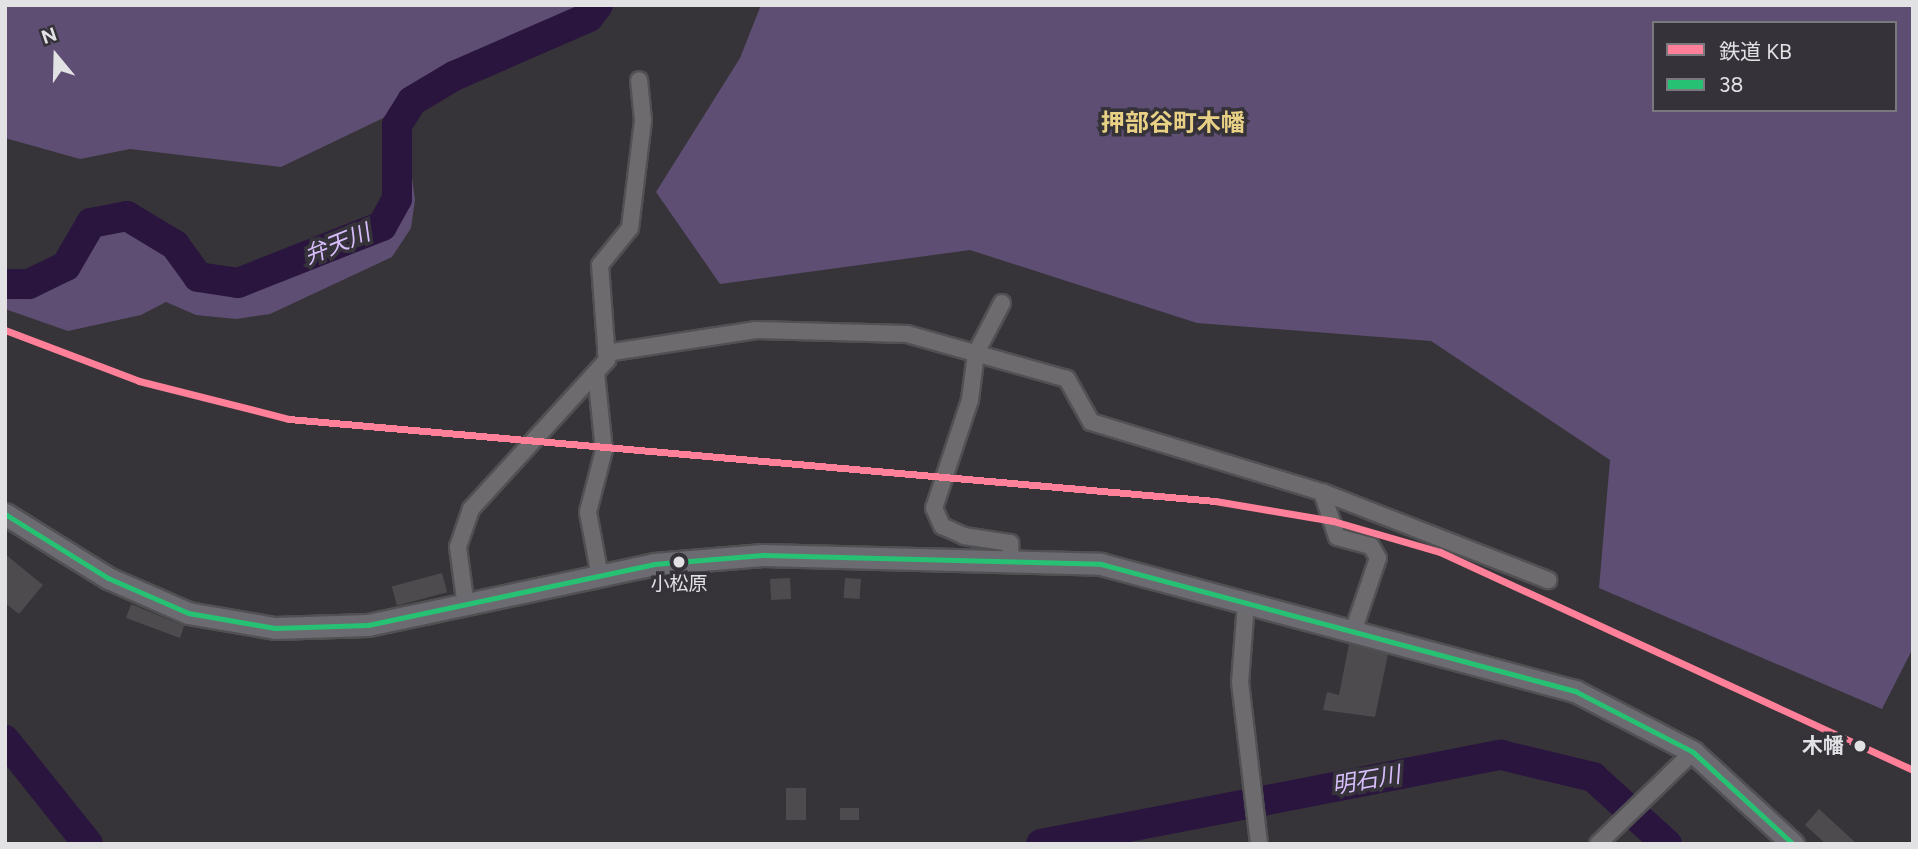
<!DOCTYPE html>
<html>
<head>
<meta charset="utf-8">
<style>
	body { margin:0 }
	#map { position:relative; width:1918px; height:849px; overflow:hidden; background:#363438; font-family:Figtree,"Noto Sans JP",sans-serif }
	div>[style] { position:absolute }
	.green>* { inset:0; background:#5e4e73 }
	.river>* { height:30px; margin:-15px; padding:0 15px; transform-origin:15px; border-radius:15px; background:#2a153f }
	.building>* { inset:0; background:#4d4b4e; transform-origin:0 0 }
	.roads { filter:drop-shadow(2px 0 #515053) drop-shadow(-2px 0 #515053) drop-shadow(0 2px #515053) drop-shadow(0 -2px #515053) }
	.minor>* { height:16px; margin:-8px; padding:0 8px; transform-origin:8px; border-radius:8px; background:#6d6b6e }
	.major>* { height:21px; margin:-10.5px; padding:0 10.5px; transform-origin:10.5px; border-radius:10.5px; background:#6d6b72 }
	.bus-1>* { height:5px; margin:-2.5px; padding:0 2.5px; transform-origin:2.5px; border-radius:2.5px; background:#26c172 }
	.rail-1>* { height:7px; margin:-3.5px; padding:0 3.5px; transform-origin:3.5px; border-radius:3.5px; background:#ff8098 }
	.dots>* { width:19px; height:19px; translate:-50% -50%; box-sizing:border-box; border:4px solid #353339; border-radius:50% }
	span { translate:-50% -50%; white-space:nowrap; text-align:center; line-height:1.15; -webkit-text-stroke:7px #353339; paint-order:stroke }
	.bus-label { font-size:19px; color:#e2e1e4 }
	.stop-label { font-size:21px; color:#e2e1e4; font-weight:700 }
	.right { translate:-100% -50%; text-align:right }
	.water-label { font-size:23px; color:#d8befd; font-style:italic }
	.quarter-label { font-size:24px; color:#e8d184; font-weight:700 }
	.frame { position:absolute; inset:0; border:7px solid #e2e1e4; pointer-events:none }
	.legend { position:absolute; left:1652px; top:21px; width:245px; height:91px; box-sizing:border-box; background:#353339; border:2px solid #7a797d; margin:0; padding:9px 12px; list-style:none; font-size:21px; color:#e2e1e4 }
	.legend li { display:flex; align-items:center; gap:14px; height:35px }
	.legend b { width:35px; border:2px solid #7a797d }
	.north { position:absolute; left:21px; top:21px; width:70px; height:70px; -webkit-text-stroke:5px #353339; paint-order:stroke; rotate:341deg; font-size:19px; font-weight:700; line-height:28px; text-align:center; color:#e2e1e4 }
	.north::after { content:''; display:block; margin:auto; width:24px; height:32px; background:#e2e1e4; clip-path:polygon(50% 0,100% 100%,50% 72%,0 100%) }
</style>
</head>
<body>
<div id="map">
	<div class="green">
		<div style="clip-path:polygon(5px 5px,587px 5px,550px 38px,281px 167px,130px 149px,80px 159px,5px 138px)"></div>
		<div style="clip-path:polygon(evenodd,761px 5px,1913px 5px,1913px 648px,1882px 709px,1599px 588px,1610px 460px,1431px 341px,1197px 323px,970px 250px,720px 284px,656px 192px,740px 58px,761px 5px,1654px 23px,1895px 23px,1895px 110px,1654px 110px,1654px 23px)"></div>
		<div style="clip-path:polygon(408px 148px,415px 200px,411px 228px,392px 257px,270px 314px,236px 319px,196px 315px,166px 302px,141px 315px,68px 331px,5px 309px,5px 292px,36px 293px,71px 269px,92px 236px,123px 224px,165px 246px,203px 288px,256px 287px,359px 246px,392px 222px,403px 199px,400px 150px)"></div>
	</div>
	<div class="river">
		<div style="left:5px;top:284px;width:24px"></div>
		<div style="left:29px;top:284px;width:41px;rotate:-25.9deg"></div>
		<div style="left:66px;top:266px;width:50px;rotate:-59.8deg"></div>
		<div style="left:91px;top:223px;width:37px;rotate:-11deg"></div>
		<div style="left:127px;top:216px;width:56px;rotate:31.1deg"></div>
		<div style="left:175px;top:245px;width:39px;rotate:54deg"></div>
		<div style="left:198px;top:277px;width:40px;rotate:8.5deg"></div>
		<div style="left:238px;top:283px;width:155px;rotate:-21.6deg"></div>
		<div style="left:382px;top:226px;width:31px;rotate:-61deg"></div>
		<div style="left:397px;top:199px;width:74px;rotate:-90deg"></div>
		<div style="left:397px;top:125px;width:28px;rotate:-58deg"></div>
		<div style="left:412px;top:101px;width:49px;rotate:-30.8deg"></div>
		<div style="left:454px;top:76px;width:147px;rotate:-23.6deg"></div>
		<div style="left:589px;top:17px;width:15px;rotate:-53deg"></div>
		<div style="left:5px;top:740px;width:133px;rotate:51.4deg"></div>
		<div style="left:1041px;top:844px;width:469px;rotate:-11deg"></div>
		<div style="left:1501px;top:755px;width:95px;rotate:13.4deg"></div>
		<div style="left:1593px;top:777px;width:100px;rotate:42.2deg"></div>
	</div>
	<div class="building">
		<div style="clip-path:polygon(5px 554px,43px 585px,19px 614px,5px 603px)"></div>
		<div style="left:442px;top:573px;width:20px;height:52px;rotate:75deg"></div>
		<div style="left:790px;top:578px;width:21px;height:20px;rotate:87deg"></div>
		<div style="left:845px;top:578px;width:16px;height:20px;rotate:4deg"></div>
		<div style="clip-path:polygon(131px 604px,184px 626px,180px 638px,126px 618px)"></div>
		<div style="clip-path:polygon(1349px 644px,1388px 654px,1375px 717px,1323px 710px,1327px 692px,1339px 695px)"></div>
		<div style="left:786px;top:788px;width:20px;height:32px"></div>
		<div style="left:840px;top:808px;width:19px;height:12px"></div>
		<div style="clip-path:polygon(1819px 809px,1857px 844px,1826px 844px,1805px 825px)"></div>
	</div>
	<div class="roads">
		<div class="minor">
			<div style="left:1002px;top:303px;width:56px;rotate:117.5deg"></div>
			<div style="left:976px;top:353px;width:47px;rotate:97.3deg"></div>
			<div style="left:970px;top:400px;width:114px;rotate:108.4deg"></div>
			<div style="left:934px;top:508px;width:20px;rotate:66deg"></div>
			<div style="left:942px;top:526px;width:24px;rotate:24deg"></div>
			<div style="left:964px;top:536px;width:47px;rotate:8.7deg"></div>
			<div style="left:1010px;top:543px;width:18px;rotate:87deg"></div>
			<div style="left:606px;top:353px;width:152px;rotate:-8.7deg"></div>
			<div style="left:756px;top:330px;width:151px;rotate:1.5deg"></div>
			<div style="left:907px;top:334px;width:166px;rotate:15.7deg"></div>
			<div style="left:1067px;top:379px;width:49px;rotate:60.8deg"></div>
			<div style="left:1091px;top:422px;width:241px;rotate:16.9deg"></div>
			<div style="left:1322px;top:492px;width:47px;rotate:71.6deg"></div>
			<div style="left:1337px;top:537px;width:35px;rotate:15deg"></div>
			<div style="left:1371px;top:546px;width:14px;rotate:60deg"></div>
			<div style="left:1378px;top:558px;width:78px;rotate:108.7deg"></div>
			<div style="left:596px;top:373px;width:77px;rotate:84.1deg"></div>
			<div style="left:604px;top:450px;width:64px;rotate:104.5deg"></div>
			<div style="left:588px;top:512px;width:66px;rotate:79.5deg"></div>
			<div style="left:1322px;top:492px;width:243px;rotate:21.3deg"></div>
			<div style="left:1246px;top:603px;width:79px;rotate:94.3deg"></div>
			<div style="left:1240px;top:682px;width:163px;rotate:83.3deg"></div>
			<div style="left:466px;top:607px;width:61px;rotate:-97.6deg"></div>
			<div style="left:458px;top:547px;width:40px;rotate:-71.1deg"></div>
			<div style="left:471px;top:509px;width:202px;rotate:-47.6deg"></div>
			<div style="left:607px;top:360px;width:95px;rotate:-94.2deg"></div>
			<div style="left:600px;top:265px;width:48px;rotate:-51deg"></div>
			<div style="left:630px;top:228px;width:109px;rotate:-83.1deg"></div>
			<div style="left:643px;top:120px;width:40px;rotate:-95.7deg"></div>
			<div style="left:1598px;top:844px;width:132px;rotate:-44.1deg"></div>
		</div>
		<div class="major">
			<div style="left:5px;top:514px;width:121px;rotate:31.9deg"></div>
			<div style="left:108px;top:578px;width:87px;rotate:23.6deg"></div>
			<div style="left:188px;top:613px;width:88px;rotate:9.8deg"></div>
			<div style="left:275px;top:628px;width:93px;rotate:-1.8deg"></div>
			<div style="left:368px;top:625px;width:292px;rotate:-12deg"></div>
			<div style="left:654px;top:564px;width:109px;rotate:-4.7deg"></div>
			<div style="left:763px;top:555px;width:338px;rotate:1.5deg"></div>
			<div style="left:1101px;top:564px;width:491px;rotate:15deg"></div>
			<div style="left:1575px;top:691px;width:133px;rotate:27.3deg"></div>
			<div style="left:1693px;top:752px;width:136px;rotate:42.6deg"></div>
		</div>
	</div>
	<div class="bus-1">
		<div style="left:5px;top:514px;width:121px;rotate:31.9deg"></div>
		<div style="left:108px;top:578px;width:87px;rotate:23.6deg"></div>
		<div style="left:188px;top:613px;width:88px;rotate:9.8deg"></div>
		<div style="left:275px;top:628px;width:93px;rotate:-1.8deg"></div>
		<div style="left:368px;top:625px;width:292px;rotate:-12deg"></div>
		<div style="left:654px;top:564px;width:109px;rotate:-4.7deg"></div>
		<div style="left:763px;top:555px;width:338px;rotate:1.5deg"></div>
		<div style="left:1101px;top:564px;width:491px;rotate:15deg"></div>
		<div style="left:1575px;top:691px;width:133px;rotate:27.3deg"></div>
		<div style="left:1693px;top:752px;width:136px;rotate:42.6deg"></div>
	</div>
	<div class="rail-1">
		<div style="left:5px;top:330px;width:143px;rotate:20.8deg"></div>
		<div style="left:139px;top:381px;width:155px;rotate:14.2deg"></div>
		<div style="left:289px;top:419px;width:930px;rotate:5.06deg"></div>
		<div style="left:1215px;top:501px;width:120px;rotate:9.6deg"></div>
		<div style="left:1333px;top:521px;width:111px;rotate:16.2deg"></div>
		<div style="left:1440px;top:552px;width:521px;rotate:24.74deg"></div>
	</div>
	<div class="dots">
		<div style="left:679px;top:562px;background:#e2e1e4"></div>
		<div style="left:1860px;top:746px;background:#e2e1e4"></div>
	</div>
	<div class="bus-label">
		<span style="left:679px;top:584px">小松原</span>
	</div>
	<div class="stop-label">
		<span class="right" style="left:1844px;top:746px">木幡</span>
	</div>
	<div class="water-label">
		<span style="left:337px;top:244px;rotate:-22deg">弁天川</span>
		<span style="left:1366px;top:780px;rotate:-10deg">明石川</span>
	</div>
	<div class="quarter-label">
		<span style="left:1173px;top:123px">押部谷町木幡</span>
	</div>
	<div class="frame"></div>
	<ul class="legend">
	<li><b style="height:9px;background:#ff8098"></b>鉄道 KB</li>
	<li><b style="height:9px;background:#26c172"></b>38</li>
	</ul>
	<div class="north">N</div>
</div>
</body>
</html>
